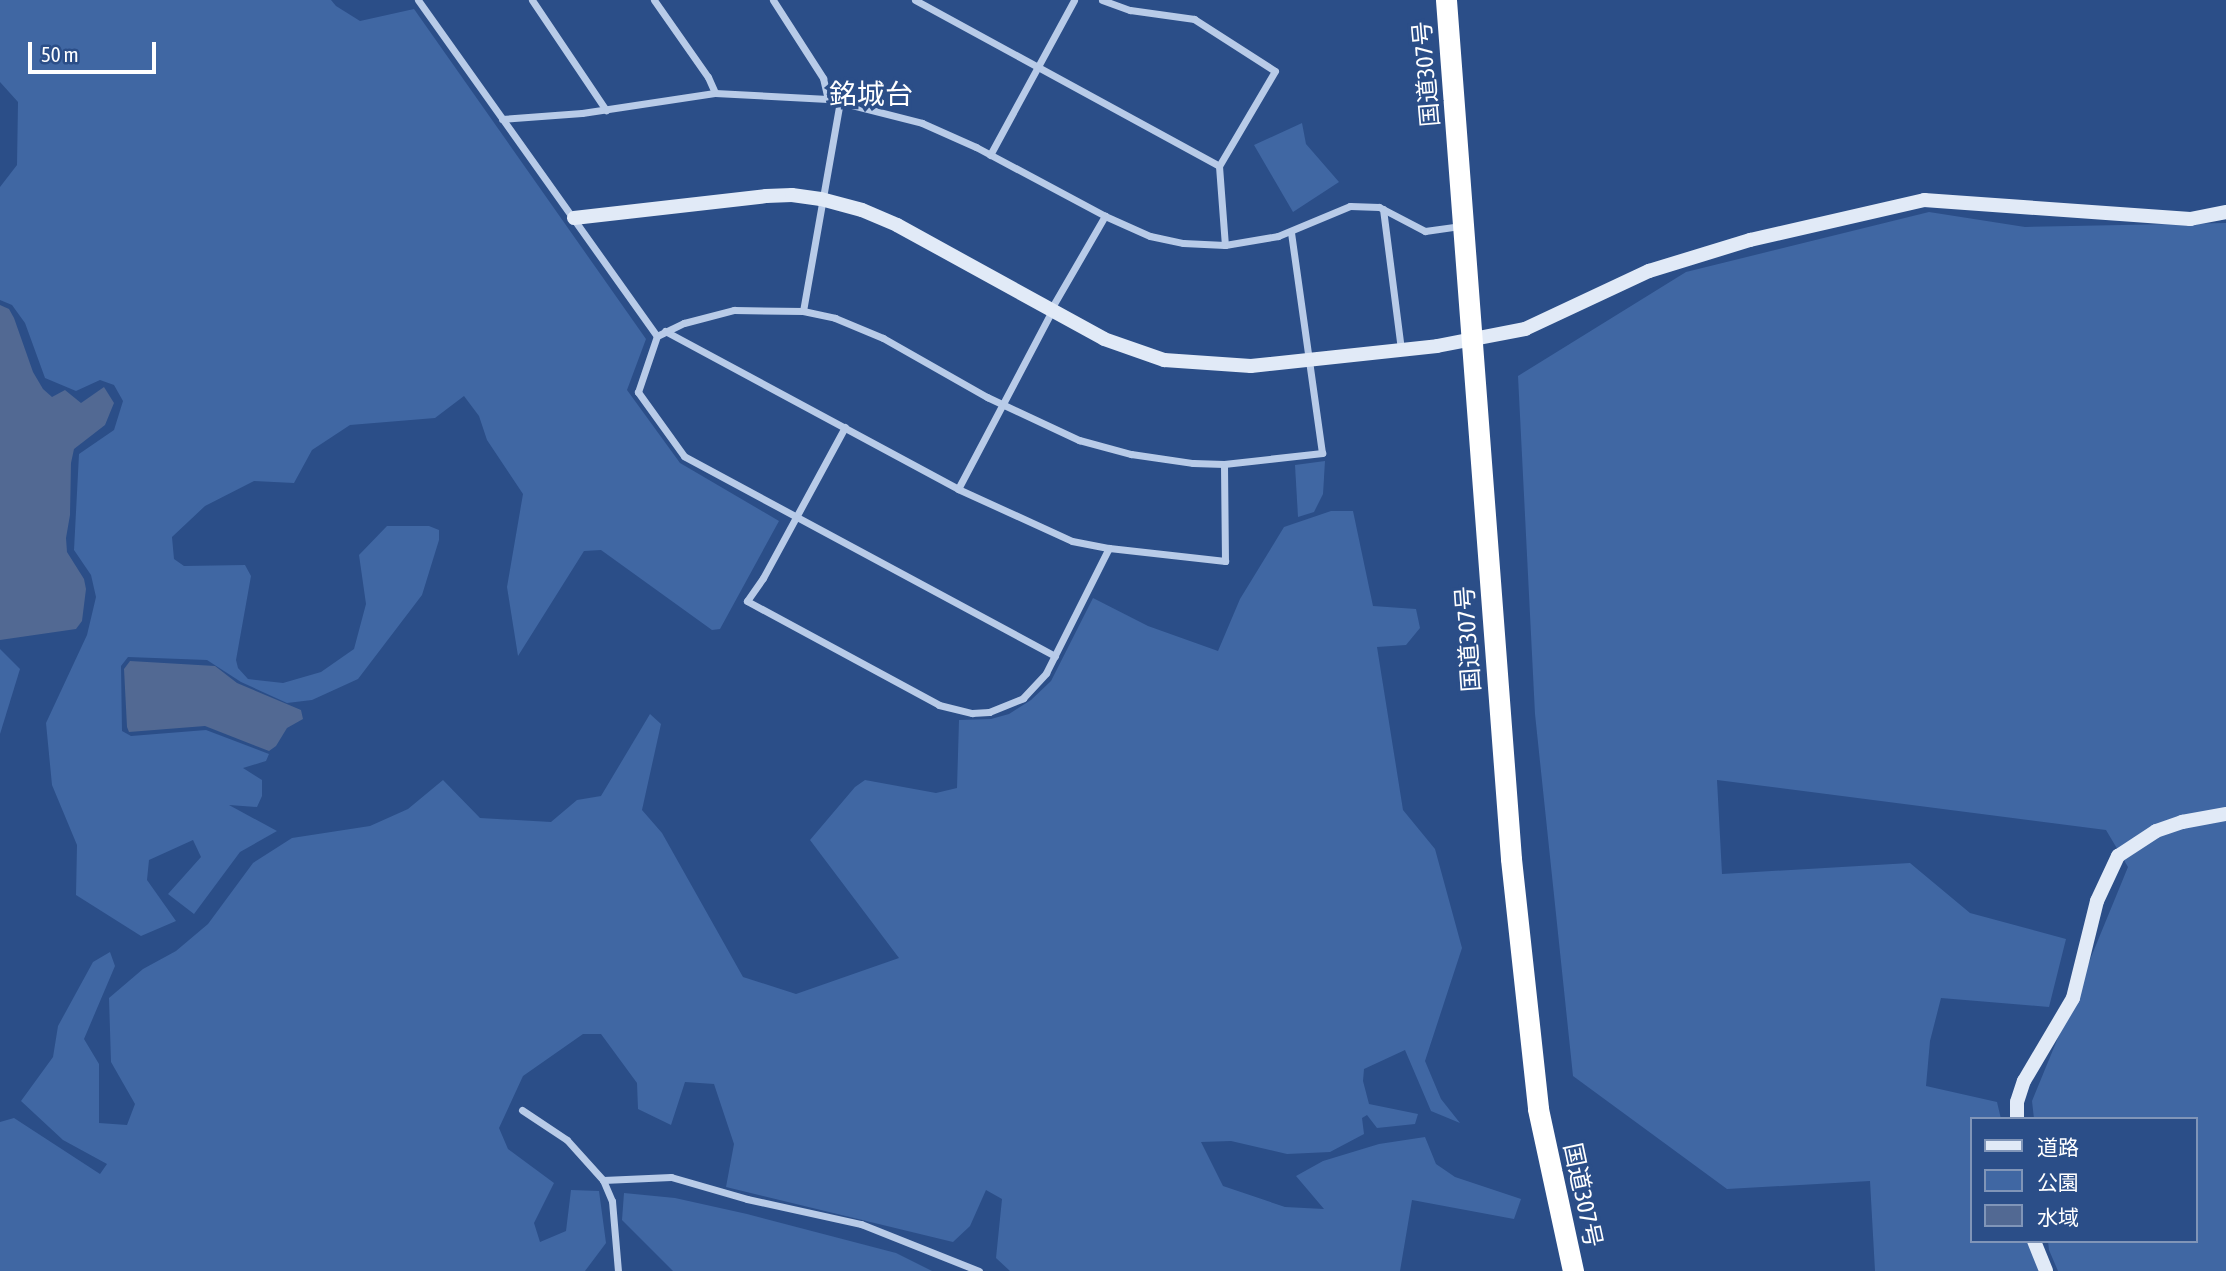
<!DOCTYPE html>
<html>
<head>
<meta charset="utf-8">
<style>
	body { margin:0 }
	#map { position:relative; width:2226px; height:1271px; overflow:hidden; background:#2b4e88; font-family:"Asap Condensed","Noto Sans JP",sans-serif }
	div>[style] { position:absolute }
	.green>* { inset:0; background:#4067a3 }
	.water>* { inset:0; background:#526993 }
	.street>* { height:7px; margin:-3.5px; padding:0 3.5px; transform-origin:3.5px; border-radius:3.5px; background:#b8cbe8 }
	.secondary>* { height:14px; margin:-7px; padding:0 7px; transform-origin:7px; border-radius:7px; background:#e1eaf7 }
	.highway>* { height:21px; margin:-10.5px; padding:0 10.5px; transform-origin:10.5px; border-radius:10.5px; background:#fff }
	span { translate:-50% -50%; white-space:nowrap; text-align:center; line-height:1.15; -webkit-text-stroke:7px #2b4e88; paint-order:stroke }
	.street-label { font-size:24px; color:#fff }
	.quarter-label { font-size:28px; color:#fff }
	.legend { position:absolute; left:1970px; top:1117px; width:228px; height:126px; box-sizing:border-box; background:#2b4e88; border:2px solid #8095b8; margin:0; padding:9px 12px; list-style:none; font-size:21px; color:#fff }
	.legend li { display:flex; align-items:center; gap:14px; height:35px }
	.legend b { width:35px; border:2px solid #8095b8 }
	.scale { position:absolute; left:28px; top:42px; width:128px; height:32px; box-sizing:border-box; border:4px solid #fff; border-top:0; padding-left:9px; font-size:21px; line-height:24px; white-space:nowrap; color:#fff; -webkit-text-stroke:5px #2b4e88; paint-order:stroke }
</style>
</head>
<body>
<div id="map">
	<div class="green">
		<div style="clip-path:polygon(0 0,331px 0,336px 6px,360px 21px,414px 9px,646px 339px,627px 390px,680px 463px,779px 521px,720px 629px,712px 630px,601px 550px,584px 551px,518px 656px,507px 587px,523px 494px,487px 440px,479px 416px,464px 396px,435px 418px,350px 425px,312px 450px,294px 483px,254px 481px,205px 506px,172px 537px,174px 559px,184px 566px,245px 565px,251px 576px,236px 660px,238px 668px,248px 679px,283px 683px,321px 672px,354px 649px,366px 604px,359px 555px,387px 526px,429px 526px,439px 530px,439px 540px,422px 595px,358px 679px,312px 700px,287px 703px,241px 682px,207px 660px,128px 657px,121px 666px,122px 731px,131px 736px,206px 730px,269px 754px,266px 761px,243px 768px,262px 780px,262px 796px,257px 807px,229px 805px,277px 831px,240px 852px,194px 914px,168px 894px,201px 857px,193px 840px,149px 860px,147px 880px,176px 921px,141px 936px,76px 895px,77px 845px,52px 785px,46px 723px,87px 635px,96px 597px,91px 575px,74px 550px,79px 454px,114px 430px,123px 401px,114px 385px,100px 380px,76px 391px,45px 378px,25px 323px,12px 305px,0 300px,0 187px,17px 165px,18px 102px,0 82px)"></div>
		<div style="clip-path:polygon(1302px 123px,1306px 144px,1339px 182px,1293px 212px,1254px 145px)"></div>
		<div style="clip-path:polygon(1929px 212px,2025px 227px,2226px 223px,2226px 1271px,2058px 1271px,2049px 1250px,2048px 1241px,2196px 1241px,2196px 1119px,2034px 1119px,2032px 1101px,2128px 867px,2106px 830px,1717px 780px,1722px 874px,1910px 863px,1970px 913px,2066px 939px,2049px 1007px,1941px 998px,1930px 1041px,1926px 1086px,1997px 1102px,2001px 1119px,1972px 1119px,1972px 1241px,2032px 1241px,2039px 1271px,1875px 1271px,1870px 1181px,1727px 1189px,1573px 1076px,1535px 714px,1518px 376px,1686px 272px)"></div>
		<div style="clip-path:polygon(1325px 461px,1323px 494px,1314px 512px,1298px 517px,1295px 465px)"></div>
		<div style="clip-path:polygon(1331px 511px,1353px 511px,1373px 606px,1416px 609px,1420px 628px,1406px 645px,1377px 647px,1403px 810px,1435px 849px,1462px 948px,1425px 1061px,1441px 1099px,1460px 1123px,1431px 1111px,1405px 1050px,1364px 1069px,1363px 1081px,1369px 1104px,1418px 1114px,1415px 1124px,1377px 1128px,1367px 1115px,1362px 1118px,1364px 1134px,1330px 1152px,1287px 1154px,1231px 1141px,1201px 1142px,1223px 1186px,1285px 1207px,1324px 1209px,1296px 1176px,1323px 1161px,1379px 1144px,1425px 1137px,1436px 1164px,1455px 1177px,1521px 1199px,1514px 1219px,1412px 1200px,1400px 1271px,1010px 1271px,996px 1258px,1002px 1199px,986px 1190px,970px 1226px,953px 1242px,726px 1187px,734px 1144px,714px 1084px,685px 1082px,671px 1125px,638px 1109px,637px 1083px,601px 1034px,583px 1034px,523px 1076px,499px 1128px,508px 1149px,554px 1183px,534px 1223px,540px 1242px,566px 1231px,571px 1190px,599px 1191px,606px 1243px,585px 1271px,0 1271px,0 1122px,14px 1118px,100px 1174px,107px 1164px,63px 1140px,21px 1101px,53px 1057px,58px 1026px,93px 962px,110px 952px,115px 966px,84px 1039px,99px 1064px,99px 1123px,127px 1125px,135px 1104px,111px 1062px,109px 998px,143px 969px,176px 951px,208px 924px,253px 863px,292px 838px,370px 826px,408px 809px,443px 780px,480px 818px,551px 822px,577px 800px,601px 796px,650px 714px,661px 724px,642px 810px,662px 833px,743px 977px,796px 994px,899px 958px,810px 840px,855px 787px,865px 780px,936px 793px,957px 788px,959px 720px,991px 719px,1009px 714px,1031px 700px,1051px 681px,1093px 598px,1148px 626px,1218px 651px,1240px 599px,1284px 527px)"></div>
		<div style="clip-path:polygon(0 649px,20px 669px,0 734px)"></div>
		<div style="clip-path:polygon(624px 1193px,675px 1198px,747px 1214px,896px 1253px,932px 1271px,673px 1271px,622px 1220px)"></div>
	</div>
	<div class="water">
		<div style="clip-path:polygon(0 305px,9px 309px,14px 318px,33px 372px,43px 389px,52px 397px,65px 390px,81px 403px,104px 387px,114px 403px,105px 425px,74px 449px,71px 463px,70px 515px,66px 538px,67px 552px,84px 579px,86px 589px,82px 621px,76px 629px,0 640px)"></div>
		<div style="clip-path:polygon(130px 661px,215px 666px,237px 683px,301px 710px,303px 719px,287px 728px,276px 746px,269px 751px,205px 726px,129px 732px,127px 727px,124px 669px)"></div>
	</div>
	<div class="street">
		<div style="left:418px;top:0;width:412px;rotate:54.6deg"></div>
		<div style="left:532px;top:0;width:133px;rotate:56.1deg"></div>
		<div style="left:654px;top:0;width:94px;rotate:55deg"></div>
		<div style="left:708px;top:77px;width:17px;rotate:66deg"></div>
		<div style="left:773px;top:0;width:93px;rotate:57.3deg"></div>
		<div style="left:823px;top:78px;width:22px;rotate:77deg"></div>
		<div style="left:915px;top:0;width:346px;rotate:28.6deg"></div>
		<div style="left:1102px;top:0;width:30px;rotate:20deg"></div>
		<div style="left:1130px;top:10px;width:65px;rotate:8deg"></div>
		<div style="left:1194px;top:19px;width:96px;rotate:32.7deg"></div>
		<div style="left:1275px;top:71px;width:110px;rotate:120.5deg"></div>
		<div style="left:1219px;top:166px;width:79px;rotate:85.7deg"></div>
		<div style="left:502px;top:119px;width:80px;rotate:-4.3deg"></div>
		<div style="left:582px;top:113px;width:134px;rotate:-8.6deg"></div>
		<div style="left:715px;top:93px;width:113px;rotate:3deg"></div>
		<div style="left:828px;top:99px;width:97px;rotate:14.3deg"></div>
		<div style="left:922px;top:123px;width:59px;rotate:24deg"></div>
		<div style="left:976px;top:147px;width:146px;rotate:28.1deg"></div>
		<div style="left:1105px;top:216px;width:49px;rotate:24deg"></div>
		<div style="left:1150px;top:236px;width:34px;rotate:12deg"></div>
		<div style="left:1183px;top:243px;width:42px;rotate:2.7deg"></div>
		<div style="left:1225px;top:245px;width:54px;rotate:-9.6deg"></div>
		<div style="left:1278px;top:236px;width:78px;rotate:-22.6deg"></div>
		<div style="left:1350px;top:206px;width:29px;rotate:2deg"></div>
		<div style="left:1379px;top:207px;width:52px;rotate:27.6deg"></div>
		<div style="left:1425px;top:231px;width:35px;rotate:-8deg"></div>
		<div style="left:990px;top:155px;width:176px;rotate:-61.5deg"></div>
		<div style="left:1383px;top:209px;width:141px;rotate:82.7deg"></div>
		<div style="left:1051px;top:309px;width:108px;rotate:-59.9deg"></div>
		<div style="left:803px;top:311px;width:212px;rotate:-80deg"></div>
		<div style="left:665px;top:331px;width:333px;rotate:28.3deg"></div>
		<div style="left:958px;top:489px;width:125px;rotate:24.5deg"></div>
		<div style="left:1072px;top:541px;width:38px;rotate:11deg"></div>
		<div style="left:1109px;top:548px;width:117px;rotate:6.4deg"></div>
		<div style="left:1225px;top:561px;width:97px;rotate:-90.6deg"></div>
		<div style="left:845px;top:427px;width:172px;rotate:118.5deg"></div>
		<div style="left:763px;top:578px;width:28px;rotate:125deg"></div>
		<div style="left:747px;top:601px;width:218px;rotate:28.4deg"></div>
		<div style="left:939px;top:705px;width:34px;rotate:14deg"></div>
		<div style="left:972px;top:713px;width:17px;rotate:-3deg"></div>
		<div style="left:989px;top:712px;width:37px;rotate:-22deg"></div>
		<div style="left:1023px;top:698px;width:34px;rotate:-47deg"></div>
		<div style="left:1046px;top:673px;width:140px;rotate:-63.3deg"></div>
		<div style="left:958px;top:489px;width:201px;rotate:-62.2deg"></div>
		<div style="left:1055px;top:656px;width:421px;rotate:-151.7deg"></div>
		<div style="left:684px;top:456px;width:79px;rotate:-125.7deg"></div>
		<div style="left:638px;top:392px;width:59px;rotate:-71.3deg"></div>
		<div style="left:657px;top:336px;width:30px;rotate:-26deg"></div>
		<div style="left:684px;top:323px;width:52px;rotate:-14.6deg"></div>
		<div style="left:734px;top:310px;width:69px;rotate:0.8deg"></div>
		<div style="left:803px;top:311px;width:33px;rotate:12deg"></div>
		<div style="left:835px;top:318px;width:52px;rotate:22.6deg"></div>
		<div style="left:883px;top:338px;width:120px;rotate:29.6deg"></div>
		<div style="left:987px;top:397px;width:102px;rotate:25.1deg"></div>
		<div style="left:1079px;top:440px;width:54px;rotate:15.1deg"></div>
		<div style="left:1131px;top:454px;width:63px;rotate:8.3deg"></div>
		<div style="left:1193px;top:463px;width:31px;rotate:2deg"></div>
		<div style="left:1224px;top:464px;width:99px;rotate:-6.4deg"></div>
		<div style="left:1322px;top:453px;width:222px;rotate:-98deg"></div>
		<div style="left:522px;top:1110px;width:54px;rotate:33.7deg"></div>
		<div style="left:567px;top:1140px;width:54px;rotate:48deg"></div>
		<div style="left:603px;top:1180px;width:68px;rotate:-2.5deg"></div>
		<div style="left:671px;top:1177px;width:79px;rotate:16.1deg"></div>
		<div style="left:747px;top:1199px;width:117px;rotate:12.4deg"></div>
		<div style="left:861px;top:1224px;width:127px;rotate:21.7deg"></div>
		<div style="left:603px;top:1180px;width:23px;rotate:67deg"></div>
		<div style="left:612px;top:1201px;width:70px;rotate:85.1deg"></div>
	</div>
	<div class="secondary">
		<div style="left:574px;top:218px;width:193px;rotate:-6.5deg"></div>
		<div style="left:766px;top:196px;width:26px;rotate:-2deg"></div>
		<div style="left:792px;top:195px;width:29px;rotate:8deg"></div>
		<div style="left:821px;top:199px;width:42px;rotate:15deg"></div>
		<div style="left:862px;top:210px;width:38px;rotate:23deg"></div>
		<div style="left:897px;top:225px;width:236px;rotate:28.8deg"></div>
		<div style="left:1104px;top:339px;width:64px;rotate:19.3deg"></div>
		<div style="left:1164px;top:360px;width:87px;rotate:3.9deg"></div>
		<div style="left:1251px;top:366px;width:187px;rotate:-6.1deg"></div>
		<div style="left:1437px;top:346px;width:90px;rotate:-10.9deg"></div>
		<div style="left:1525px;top:329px;width:137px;rotate:-25.1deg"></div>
		<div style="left:1649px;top:271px;width:106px;rotate:-17.1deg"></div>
		<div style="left:1750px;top:240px;width:179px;rotate:-12.9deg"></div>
		<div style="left:1924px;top:200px;width:267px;rotate:4.1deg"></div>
		<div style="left:2190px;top:219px;width:37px;rotate:-11deg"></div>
		<div style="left:2017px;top:1119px;width:17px;rotate:-90deg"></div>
		<div style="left:2017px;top:1102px;width:22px;rotate:-72deg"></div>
		<div style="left:2024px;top:1081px;width:96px;rotate:-59.4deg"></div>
		<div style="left:2073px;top:998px;width:100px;rotate:-76.1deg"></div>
		<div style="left:2097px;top:901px;width:50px;rotate:-65deg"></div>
		<div style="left:2118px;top:856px;width:45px;rotate:-33.3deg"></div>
		<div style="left:2156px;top:831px;width:28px;rotate:-19deg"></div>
		<div style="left:2182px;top:822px;width:45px;rotate:-10.3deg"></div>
		<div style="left:2034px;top:1241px;width:32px;rotate:68deg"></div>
	</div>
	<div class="highway">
		<div style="left:1446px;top:0;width:861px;rotate:85.67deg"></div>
		<div style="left:1511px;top:859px;width:251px;rotate:83.8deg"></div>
		<div style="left:1538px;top:1109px;width:166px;rotate:77.8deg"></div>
	</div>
	<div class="street-label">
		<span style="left:1426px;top:74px;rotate:-95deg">国道307号</span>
		<span style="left:1468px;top:639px;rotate:-94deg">国道307号</span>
		<span style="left:1583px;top:1195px;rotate:78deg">国道307号</span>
	</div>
	<div class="quarter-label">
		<span style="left:871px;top:94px">銘城台</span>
	</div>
	<ul class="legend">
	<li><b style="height:9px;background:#e1eaf7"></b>道路</li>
	<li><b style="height:19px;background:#4067a3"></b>公園</li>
	<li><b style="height:19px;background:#526993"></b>水域</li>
	</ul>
	<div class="scale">50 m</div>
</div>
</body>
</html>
